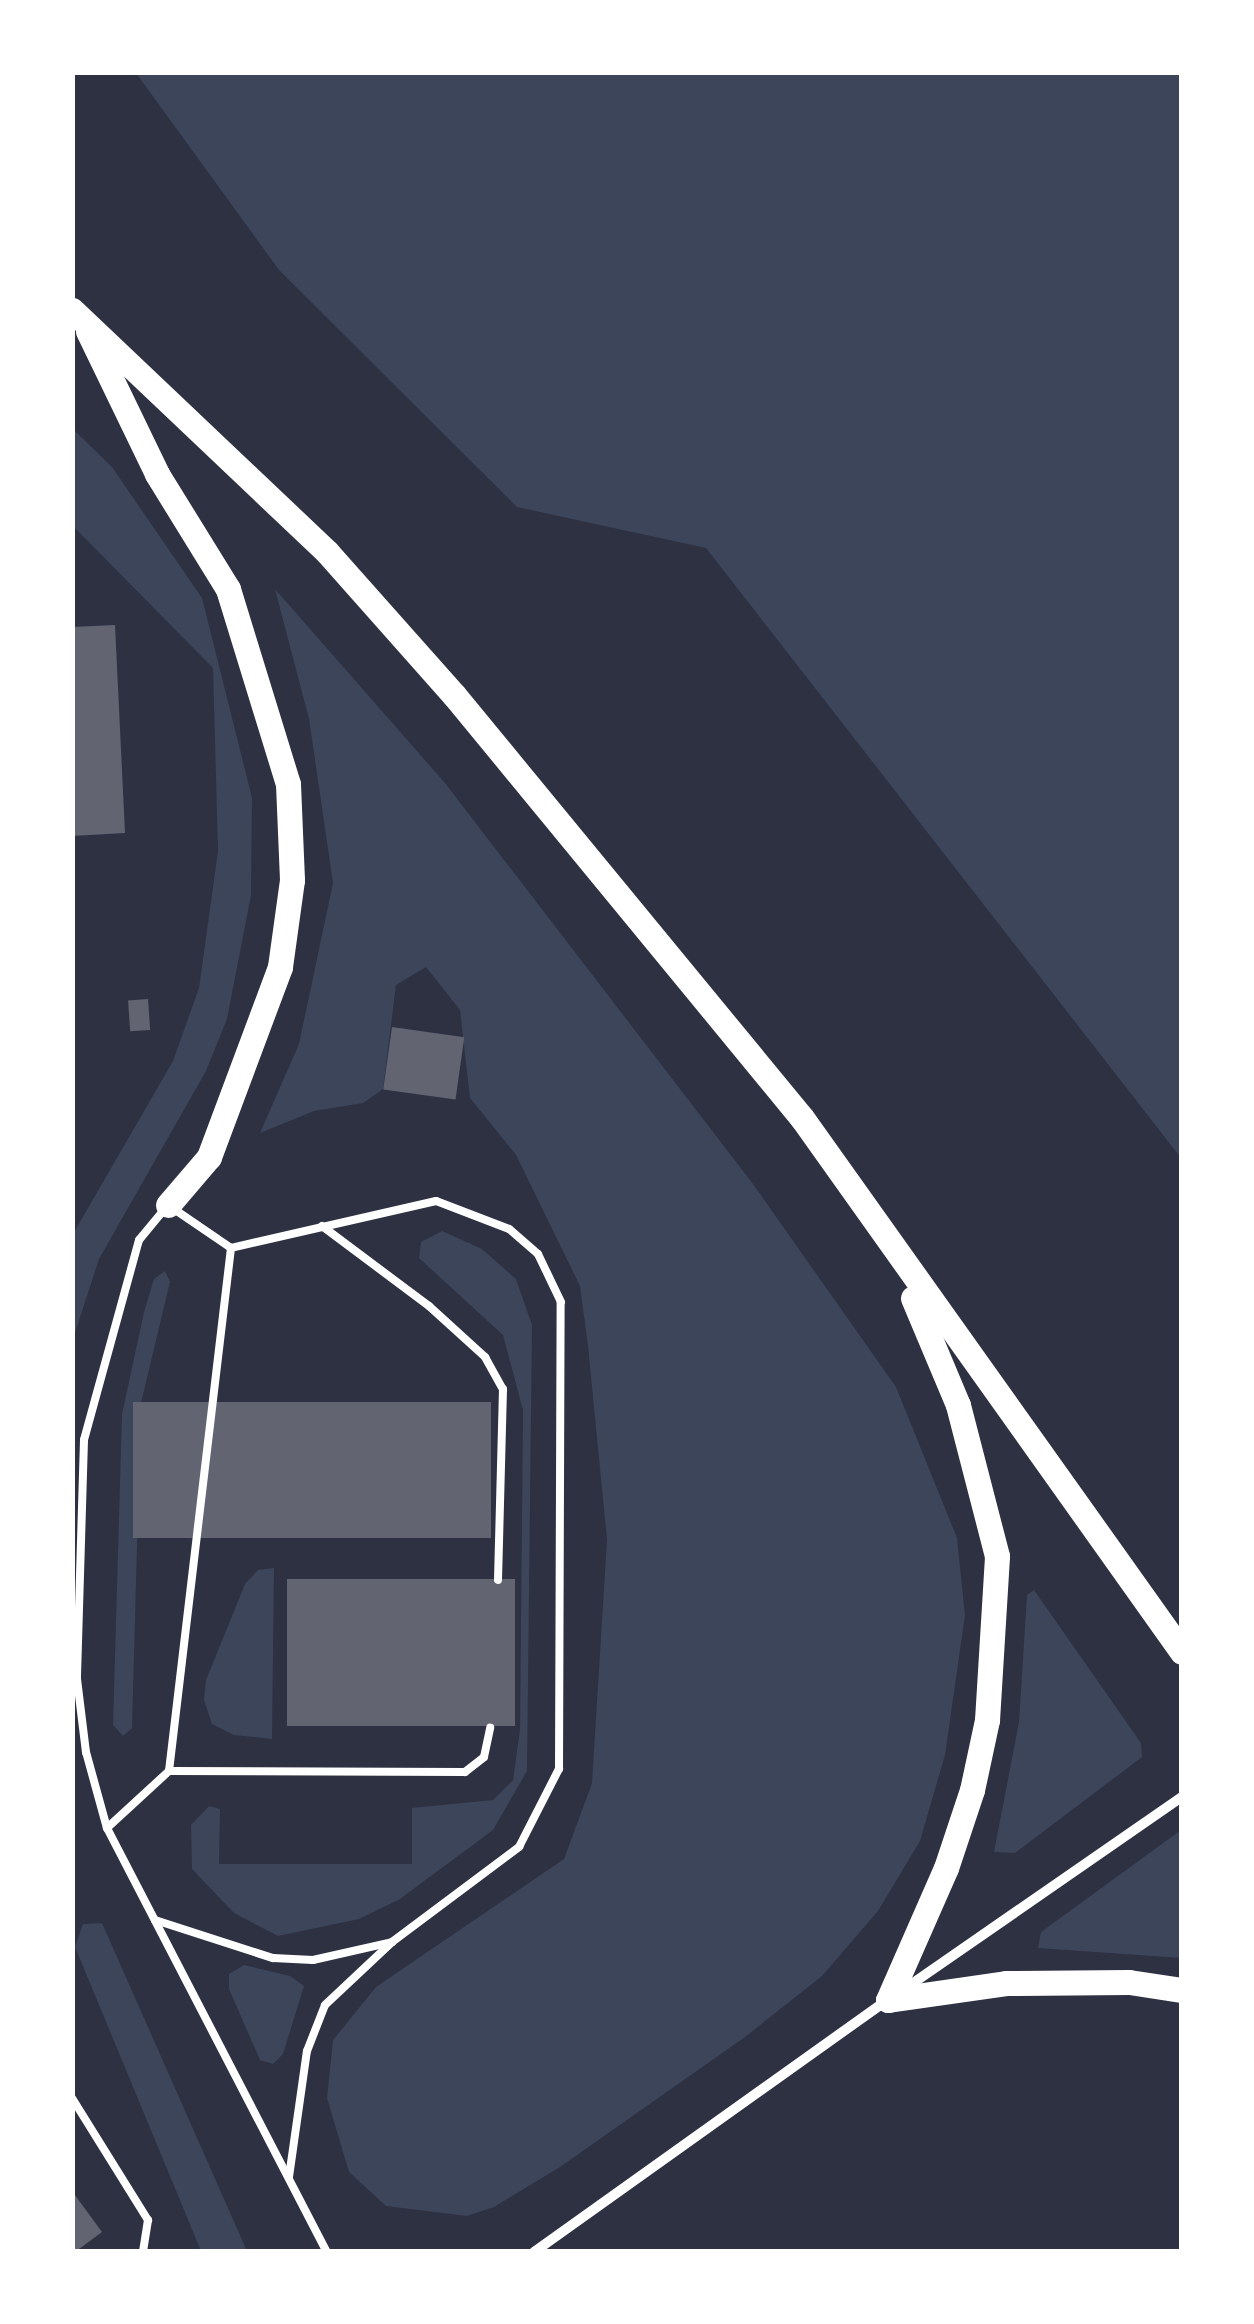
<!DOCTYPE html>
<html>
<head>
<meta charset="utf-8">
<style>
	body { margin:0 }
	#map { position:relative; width:1254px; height:2324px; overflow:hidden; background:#2d3142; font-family:Lato,sans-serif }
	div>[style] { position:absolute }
	.green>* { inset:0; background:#3c4559 }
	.building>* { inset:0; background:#626471; transform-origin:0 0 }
	.service>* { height:8px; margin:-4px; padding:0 4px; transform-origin:4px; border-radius:4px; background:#fff }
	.minor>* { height:10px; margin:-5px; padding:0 5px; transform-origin:5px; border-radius:5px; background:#fff }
	.primary>* { height:25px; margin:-12.5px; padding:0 12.5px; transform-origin:12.5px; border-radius:12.5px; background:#fff }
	span { translate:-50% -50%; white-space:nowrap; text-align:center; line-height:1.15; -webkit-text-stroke:9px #fff; paint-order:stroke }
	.frame { position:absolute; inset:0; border:75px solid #fff; pointer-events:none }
</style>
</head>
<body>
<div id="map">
	<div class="green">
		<div style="clip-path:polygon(136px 73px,1181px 73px,1181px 1158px,706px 548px,517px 507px,279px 270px)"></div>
		<div style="clip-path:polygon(73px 429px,112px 467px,202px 598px,252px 798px,251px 895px,227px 1019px,206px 1071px,99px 1259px,73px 1339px,73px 1234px,173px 1061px,199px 988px,218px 851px,213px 668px,73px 526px)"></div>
		<div style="clip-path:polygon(275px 589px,445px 783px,753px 1184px,896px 1387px,957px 1538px,965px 1615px,945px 1755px,920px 1841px,878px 1911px,822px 1976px,745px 2037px,560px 2167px,494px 2207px,467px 2216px,386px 2206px,349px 2172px,327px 2098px,333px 2040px,376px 1987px,564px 1859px,592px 1783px,607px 1540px,588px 1346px,580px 1286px,516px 1155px,470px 1098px,460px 1010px,426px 967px,396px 985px,383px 1089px,363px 1103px,314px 1111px,260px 1133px,299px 1044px,333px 883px,309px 719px)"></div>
		<div style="clip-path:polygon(442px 1231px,482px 1249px,516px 1279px,532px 1325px,527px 1771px,493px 1830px,400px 1899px,359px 1919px,278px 1936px,234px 1913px,192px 1869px,191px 1825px,209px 1806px,220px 1809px,219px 1864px,412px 1864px,412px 1808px,493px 1800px,513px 1780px,520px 1730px,523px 1410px,503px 1335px,419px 1258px,421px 1242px)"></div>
		<div style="clip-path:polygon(165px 1271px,170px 1282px,141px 1403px,132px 1728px,123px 1736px,113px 1725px,122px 1414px,144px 1312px,154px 1279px)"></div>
		<div style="clip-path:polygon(274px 1568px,272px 1739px,234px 1735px,212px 1724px,204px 1700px,206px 1680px,245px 1584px,258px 1570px)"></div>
		<div style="clip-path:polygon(1034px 1590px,1141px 1743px,1142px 1757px,1015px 1853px,994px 1852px,1019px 1722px,1027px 1595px)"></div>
		<div style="clip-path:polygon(1181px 1830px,1181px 1958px,1038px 1948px,1041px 1932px)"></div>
		<div style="clip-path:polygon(102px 1923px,247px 2251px,201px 2251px,75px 1947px,83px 1924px)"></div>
		<div style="clip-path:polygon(244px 1965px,290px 1976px,304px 1986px,283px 2054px,273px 2064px,260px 2060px,229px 1989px,229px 1974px)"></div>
	</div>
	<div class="building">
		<div style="clip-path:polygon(115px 625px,125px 833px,72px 836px,72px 627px)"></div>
		<div style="left:148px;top:999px;width:31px;height:20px;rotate:86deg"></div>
		<div style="left:392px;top:1027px;width:73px;height:63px;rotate:8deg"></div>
		<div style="left:133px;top:1402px;width:358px;height:136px"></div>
		<div style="left:287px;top:1579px;width:228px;height:147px"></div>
		<div style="clip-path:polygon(72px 2191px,102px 2232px,75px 2252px,72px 2252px)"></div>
	</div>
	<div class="service">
		<div style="left:322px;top:1226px;width:134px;rotate:36.8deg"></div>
		<div style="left:429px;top:1306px;width:76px;rotate:42.3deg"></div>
		<div style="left:485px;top:1357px;width:37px;rotate:61deg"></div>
		<div style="left:503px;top:1389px;width:191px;rotate:91.5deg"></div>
		<div style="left:169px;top:1771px;width:296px;rotate:0.2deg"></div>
		<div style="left:465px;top:1772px;width:24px;rotate:-38deg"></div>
		<div style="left:484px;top:1757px;width:30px;rotate:-78deg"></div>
		<div style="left:107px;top:1828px;width:84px;rotate:-42.6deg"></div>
		<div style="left:169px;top:1771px;width:527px;rotate:-83.24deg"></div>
		<div style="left:155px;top:1920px;width:124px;rotate:17.9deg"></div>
		<div style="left:273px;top:1958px;width:40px;rotate:2.9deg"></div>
		<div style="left:313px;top:1960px;width:81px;rotate:-12.8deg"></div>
		<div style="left:72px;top:2098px;width:144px;rotate:58.1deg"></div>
		<div style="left:148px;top:2220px;width:32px;rotate:99deg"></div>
		<div style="left:289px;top:2177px;width:127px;rotate:-81.9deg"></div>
		<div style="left:307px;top:2051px;width:49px;rotate:-68.6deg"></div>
		<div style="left:325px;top:2005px;width:92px;rotate:-43.2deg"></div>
		<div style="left:392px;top:1942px;width:159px;rotate:-36.8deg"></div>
		<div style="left:519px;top:1847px;width:88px;rotate:-62.9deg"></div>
		<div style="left:559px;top:1769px;width:467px;rotate:-89.8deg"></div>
		<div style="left:561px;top:1302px;width:53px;rotate:-115.6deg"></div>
		<div style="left:538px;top:1254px;width:38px;rotate:-139deg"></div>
		<div style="left:509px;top:1229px;width:78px;rotate:-159deg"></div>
		<div style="left:436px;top:1201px;width:210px;rotate:167.1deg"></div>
		<div style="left:231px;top:1248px;width:76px;rotate:-145.7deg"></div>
		<div style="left:168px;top:1205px;width:45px;rotate:129.6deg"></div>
		<div style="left:139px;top:1240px;width:207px;rotate:105.4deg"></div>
		<div style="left:84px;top:1440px;width:239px;rotate:91.7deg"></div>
		<div style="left:77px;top:1679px;width:74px;rotate:83deg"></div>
		<div style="left:86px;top:1752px;width:79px;rotate:74.6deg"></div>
		<div style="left:107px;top:1828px;width:478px;rotate:62.6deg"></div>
	</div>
	<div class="minor">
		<div style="left:903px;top:1990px;width:339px;rotate:-34.7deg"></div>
		<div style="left:534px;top:2252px;width:436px;rotate:-35.5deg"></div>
	</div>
	<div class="primary">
		<div style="left:72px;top:310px;width:352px;rotate:43.5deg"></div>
		<div style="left:327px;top:552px;width:191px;rotate:48.4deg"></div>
		<div style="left:454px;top:695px;width:548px;rotate:50.56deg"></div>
		<div style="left:802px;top:1118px;width:655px;rotate:54.56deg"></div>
		<div style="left:88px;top:331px;width:159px;rotate:64.2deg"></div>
		<div style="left:157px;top:474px;width:135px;rotate:58.3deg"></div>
		<div style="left:228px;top:589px;width:204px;rotate:72.9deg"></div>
		<div style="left:288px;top:784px;width:96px;rotate:87.6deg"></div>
		<div style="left:292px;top:880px;width:88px;rotate:97.9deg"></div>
		<div style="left:280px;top:967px;width:203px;rotate:110.5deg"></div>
		<div style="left:209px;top:1157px;width:63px;rotate:130.5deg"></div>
		<div style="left:888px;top:2000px;width:144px;rotate:-66.3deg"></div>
		<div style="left:946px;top:1868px;width:82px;rotate:-71.6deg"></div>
		<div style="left:972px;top:1790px;width:72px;rotate:-77.9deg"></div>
		<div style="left:987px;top:1720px;width:164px;rotate:-86.5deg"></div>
		<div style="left:997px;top:1556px;width:156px;rotate:-104.5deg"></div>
		<div style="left:958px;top:1405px;width:116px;rotate:-112.8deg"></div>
		<div style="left:888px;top:2000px;width:119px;rotate:-8.2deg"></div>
		<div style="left:1006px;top:1983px;width:123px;rotate:-0.5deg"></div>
		<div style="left:1129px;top:1982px;width:54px;rotate:8.6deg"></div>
	</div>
	<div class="frame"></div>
</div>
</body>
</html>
